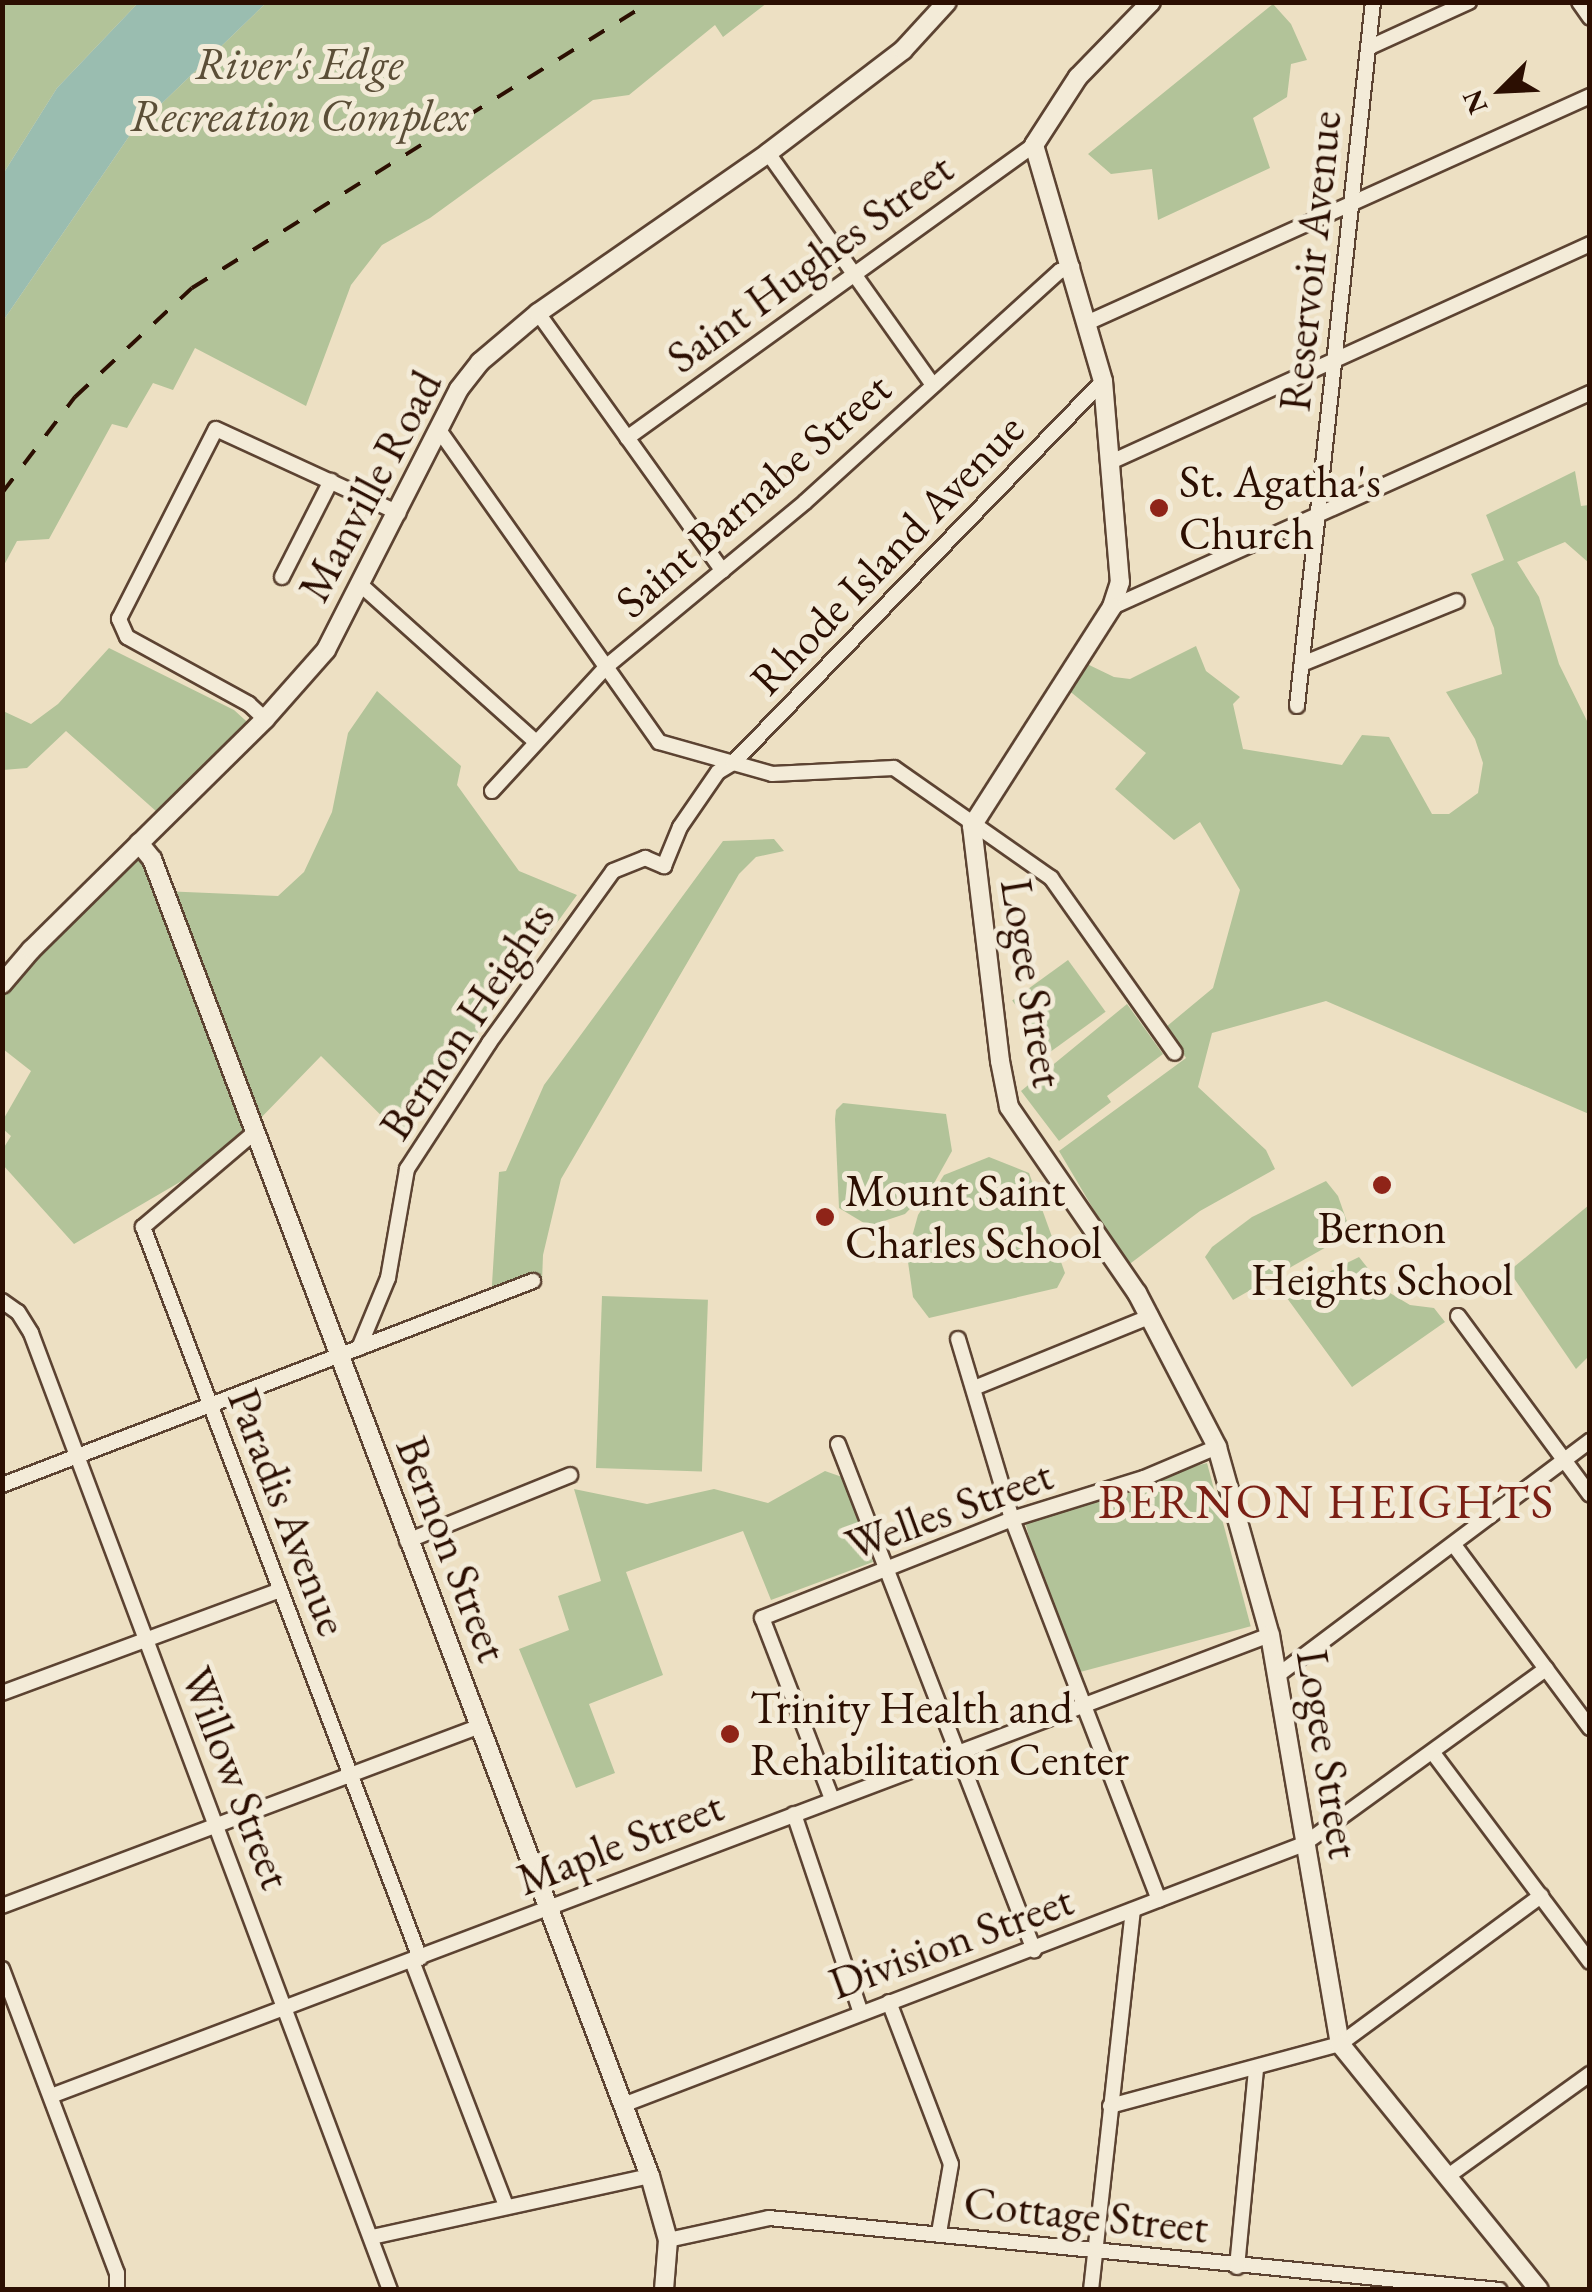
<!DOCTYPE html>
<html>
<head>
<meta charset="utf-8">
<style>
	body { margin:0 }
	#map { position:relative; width:1592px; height:2292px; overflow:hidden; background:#ede0c3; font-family:"EB Garamond",serif }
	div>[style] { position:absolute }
	.green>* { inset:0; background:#b2c399; transform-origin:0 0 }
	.water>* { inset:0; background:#9abdb0 }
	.roads { filter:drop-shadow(2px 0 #5c4332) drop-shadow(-2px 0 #5c4332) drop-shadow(0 2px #5c4332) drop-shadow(0 -2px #5c4332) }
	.minor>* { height:14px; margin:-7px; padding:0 7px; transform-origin:7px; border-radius:7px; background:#f3ebd8 }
	.tertiary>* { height:18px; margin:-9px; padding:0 9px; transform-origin:9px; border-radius:9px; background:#f3ebd8 }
	.secondary>* { height:18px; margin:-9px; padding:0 9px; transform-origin:9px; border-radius:9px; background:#f3ebd8 }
	.rail>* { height:4px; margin-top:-2px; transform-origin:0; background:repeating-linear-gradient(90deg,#2c0f02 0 18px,transparent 0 36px) }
	.dots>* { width:28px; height:28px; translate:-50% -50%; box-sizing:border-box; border:5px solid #f3ebd8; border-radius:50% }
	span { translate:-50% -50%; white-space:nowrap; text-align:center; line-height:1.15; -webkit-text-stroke:10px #f3ebd8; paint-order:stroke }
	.park-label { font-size:45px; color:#5b4e37; font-style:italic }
	.street-label { font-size:45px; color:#2c0f02 }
	.poi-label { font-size:45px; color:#2c0f02 }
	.left { translate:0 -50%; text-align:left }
	.neighbourhood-label { font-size:48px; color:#7a1f14; letter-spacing:2.5px }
	.frame { position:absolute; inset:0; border:5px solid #2c0f02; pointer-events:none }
	.north { position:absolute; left:1452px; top:40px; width:100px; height:100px; -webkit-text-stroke:8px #f3ebd8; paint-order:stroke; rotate:246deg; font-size:28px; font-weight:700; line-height:40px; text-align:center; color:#2c0f02 }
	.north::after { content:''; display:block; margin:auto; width:35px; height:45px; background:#2c0f02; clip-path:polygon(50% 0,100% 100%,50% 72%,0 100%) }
</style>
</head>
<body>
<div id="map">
	<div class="green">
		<div style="clip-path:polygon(3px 3px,138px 3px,57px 88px,3px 174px)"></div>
		<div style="clip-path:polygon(266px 3px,767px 3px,723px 37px,715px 25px,629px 95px,593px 100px,430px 218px,382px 245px,351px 285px,306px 406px,195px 348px,173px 390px,153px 383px,127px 428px,112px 424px,49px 539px,17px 541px,3px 567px,3px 321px,132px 132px)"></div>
		<div style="clip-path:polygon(1273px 4px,1291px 24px,1307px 60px,1291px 64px,1287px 97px,1253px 118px,1270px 168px,1158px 220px,1152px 169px,1111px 174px,1088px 154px)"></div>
		<div style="clip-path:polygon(1575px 471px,1581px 506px,1589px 505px,1589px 563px,1565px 542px,1517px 562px,1539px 597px,1559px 664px,1589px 725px,1589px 1114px,1326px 1001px,1212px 1033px,1198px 1087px,1266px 1150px,1275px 1169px,1200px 1211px,1127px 1266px,1059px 1151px,1186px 1058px,1166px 1027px,1213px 988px,1240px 890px,1200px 822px,1174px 840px,1115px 789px,1146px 753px,1067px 689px,1085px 663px,1114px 677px,1130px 679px,1196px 646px,1206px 671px,1240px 697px,1233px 704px,1243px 749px,1342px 765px,1362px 735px,1389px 737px,1432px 814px,1449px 814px,1478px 793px,1483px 763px,1475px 739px,1446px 692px,1502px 674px,1494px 628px,1471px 574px,1504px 560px,1486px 515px)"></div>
		<div style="clip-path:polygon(109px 648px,234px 710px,255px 729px,166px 820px,66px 731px,27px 768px,3px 770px,3px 711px,31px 724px,58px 704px)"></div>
		<div style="clip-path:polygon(377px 691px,461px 766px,457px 785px,519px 871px,577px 895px,439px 1086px,426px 1079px,402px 1136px,321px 1056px,252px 1127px,192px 1175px,74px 1244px,3px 1165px,3px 1149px,11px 1136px,3px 1129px,3px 1120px,31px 1071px,3px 1049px,3px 987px,139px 847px,162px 891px,278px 896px,304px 872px,332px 812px,348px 733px)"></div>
		<div style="clip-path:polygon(774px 839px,784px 851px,756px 857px,739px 874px,561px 1179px,543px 1255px,542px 1282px,491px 1300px,499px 1172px,506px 1171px,544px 1085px,723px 841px)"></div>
		<div style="left:1068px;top:960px;width:64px;height:69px;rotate:54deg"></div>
		<div style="clip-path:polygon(1127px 1004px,1163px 1054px,1107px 1096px,1111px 1102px,1059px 1141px,1021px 1091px)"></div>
		<div style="clip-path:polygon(843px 1103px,946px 1114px,952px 1151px,933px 1185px,905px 1214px,869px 1226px,839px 1208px,835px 1119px,836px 1110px)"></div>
		<div style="clip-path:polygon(989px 1157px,1029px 1173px,1065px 1273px,1057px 1288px,929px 1318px,913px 1297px,907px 1255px,918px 1215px,944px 1175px)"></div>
		<div style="clip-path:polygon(1326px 1181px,1338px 1196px,1351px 1233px,1233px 1300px,1205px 1257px,1212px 1247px,1252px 1217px)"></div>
		<div style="clip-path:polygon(1589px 1205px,1589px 1356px,1576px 1369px,1509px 1271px)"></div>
		<div style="clip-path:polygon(1359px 1257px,1385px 1290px,1410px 1305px,1434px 1308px,1445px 1322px,1352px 1387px,1284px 1294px)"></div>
		<div style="left:602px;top:1296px;width:106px;height:172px;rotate:2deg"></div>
		<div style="left:1207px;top:1463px;width:169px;height:191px;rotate:75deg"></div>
		<div style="clip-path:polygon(825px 1471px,842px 1477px,873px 1562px,771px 1600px,743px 1531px,626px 1572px,663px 1675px,589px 1704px,615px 1773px,576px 1788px,519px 1649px,569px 1630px,558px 1596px,601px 1581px,574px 1489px,647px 1504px,714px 1489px,768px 1503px)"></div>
	</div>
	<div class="water">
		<div style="clip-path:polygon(138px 3px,266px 3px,132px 132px,3px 321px,3px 174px,57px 88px)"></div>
	</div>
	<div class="roads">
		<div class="minor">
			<div style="left:1579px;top:2px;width:19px;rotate:55deg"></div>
			<div style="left:1368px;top:48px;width:111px;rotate:-24.5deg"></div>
			<div style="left:768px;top:153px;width:285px;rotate:54.6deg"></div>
			<div style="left:538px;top:313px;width:317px;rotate:54.4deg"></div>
			<div style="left:1089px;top:322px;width:550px;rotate:-24.28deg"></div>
			<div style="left:439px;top:430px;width:382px;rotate:54.8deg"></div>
			<div style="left:659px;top:742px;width:117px;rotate:15.8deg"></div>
			<div style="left:772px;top:774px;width:122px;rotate:-2.8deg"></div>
			<div style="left:894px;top:768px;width:192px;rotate:35deg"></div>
			<div style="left:1051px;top:878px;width:214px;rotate:54.7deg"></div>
			<div style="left:627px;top:438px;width:501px;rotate:-35.75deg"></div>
			<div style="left:1113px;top:461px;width:524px;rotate:-24.46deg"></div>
			<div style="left:282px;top:577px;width:108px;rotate:-63deg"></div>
			<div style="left:362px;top:586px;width:234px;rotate:41.9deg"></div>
			<div style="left:1112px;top:607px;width:524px;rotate:-24.12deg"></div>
			<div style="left:1302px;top:664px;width:167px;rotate:-22.1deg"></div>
			<div style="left:1297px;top:706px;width:708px;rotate:-83.84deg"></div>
			<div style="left:265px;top:719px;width:22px;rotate:-137deg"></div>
			<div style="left:249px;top:704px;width:139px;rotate:-151.2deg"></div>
			<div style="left:127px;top:637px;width:20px;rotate:-114deg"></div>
			<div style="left:119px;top:619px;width:213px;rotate:-63deg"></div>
			<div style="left:216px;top:429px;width:201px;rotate:24.7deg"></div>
			<div style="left:492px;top:791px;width:170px;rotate:-47.4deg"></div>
			<div style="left:607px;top:666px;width:257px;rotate:-39.6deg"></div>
			<div style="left:805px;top:502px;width:344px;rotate:-42.2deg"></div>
			<div style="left:1060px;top:271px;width:13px;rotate:-18deg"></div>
			<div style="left:255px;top:1132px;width:147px;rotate:139.7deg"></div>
			<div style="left:143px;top:1227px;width:782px;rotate:69.25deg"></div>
			<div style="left:2px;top:1301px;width:19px;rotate:35deg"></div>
			<div style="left:18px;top:1312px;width:25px;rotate:58deg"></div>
			<div style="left:31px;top:1333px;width:1022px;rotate:69.44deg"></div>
			<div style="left:1458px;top:1316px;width:222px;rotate:53.6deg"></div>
			<div style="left:958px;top:1339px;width:188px;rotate:73.3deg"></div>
			<div style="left:1012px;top:1519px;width:408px;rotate:68.9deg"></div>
			<div style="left:359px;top:1348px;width:76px;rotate:-67.5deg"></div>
			<div style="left:388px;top:1278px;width:111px;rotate:-80.1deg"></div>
			<div style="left:407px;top:1169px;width:150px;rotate:-56.9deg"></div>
			<div style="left:489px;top:1043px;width:212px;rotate:-54.2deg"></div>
			<div style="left:613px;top:871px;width:35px;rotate:-22deg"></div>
			<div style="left:645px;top:858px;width:21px;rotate:23deg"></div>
			<div style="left:664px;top:866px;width:42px;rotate:-67.7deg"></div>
			<div style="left:680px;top:827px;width:67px;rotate:-55.4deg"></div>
			<div style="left:718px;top:772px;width:17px;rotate:-31deg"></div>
			<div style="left:733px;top:763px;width:532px;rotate:-45.91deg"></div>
			<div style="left:974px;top:1388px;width:191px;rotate:-22.1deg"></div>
			<div style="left:838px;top:1444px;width:543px;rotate:68.83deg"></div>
			<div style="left:2px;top:1485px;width:569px;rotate:-21.02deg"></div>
			<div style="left:407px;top:1541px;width:176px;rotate:-22deg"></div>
			<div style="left:1454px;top:1545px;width:228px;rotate:53.4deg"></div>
			<div style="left:1278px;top:1675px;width:390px;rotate:-36.9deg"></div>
			<div style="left:2px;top:1693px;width:296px;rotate:-20.3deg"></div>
			<div style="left:1433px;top:1753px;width:261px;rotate:53.1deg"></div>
			<div style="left:832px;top:1799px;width:194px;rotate:-111.1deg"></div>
			<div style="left:762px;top:1618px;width:269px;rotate:-21.6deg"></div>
			<div style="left:1012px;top:1519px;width:138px;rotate:-17.3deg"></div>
			<div style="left:1144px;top:1478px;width:79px;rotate:-23deg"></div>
			<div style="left:794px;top:1814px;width:210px;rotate:71.4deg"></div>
			<div style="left:2px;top:1906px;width:511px;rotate:-20.63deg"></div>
			<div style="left:412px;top:1961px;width:262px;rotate:69deg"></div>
			<div style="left:2px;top:1969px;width:325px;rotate:69.3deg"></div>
			<div style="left:117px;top:2273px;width:17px;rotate:90deg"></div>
			<div style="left:889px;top:2002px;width:173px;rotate:69.1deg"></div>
			<div style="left:951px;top:2164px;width:70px;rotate:99.9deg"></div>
			<div style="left:51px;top:2096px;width:1303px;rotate:-20.72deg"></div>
			<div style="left:623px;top:2105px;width:729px;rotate:-20.97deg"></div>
			<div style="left:1304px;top:1844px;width:299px;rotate:-35.9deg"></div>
			<div style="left:1110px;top:2106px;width:238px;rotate:-15.1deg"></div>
			<div style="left:1340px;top:2044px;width:250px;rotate:-36.4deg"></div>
			<div style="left:1448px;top:2176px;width:175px;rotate:-35.7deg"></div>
			<div style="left:372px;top:2237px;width:285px;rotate:-12.4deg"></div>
			<div style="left:668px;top:2240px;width:103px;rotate:-12.3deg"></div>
			<div style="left:769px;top:2218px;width:734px;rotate:5.63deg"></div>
			<div style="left:1237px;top:2267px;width:198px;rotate:-84.5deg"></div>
			<div style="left:1091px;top:2290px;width:382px;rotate:-83.7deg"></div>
		</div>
		<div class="tertiary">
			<div style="left:1151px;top:2px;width:105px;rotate:134.2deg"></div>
			<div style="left:1078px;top:77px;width:81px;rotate:122.9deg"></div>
			<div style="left:1034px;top:145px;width:246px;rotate:73.7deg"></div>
			<div style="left:1103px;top:381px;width:202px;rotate:85.2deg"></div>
			<div style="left:1120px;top:582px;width:26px;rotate:108deg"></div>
			<div style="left:1112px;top:607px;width:260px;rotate:122.6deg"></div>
			<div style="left:972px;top:826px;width:237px;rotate:83.2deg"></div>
			<div style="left:1000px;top:1061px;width:47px;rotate:78.9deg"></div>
			<div style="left:1009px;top:1107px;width:226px;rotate:55.5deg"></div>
			<div style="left:1137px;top:1293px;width:174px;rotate:62.5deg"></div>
			<div style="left:1217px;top:1447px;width:195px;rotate:74.3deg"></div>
			<div style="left:1270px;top:1635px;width:415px;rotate:80.3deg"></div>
			<div style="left:1340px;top:2044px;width:316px;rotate:51deg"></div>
			<div style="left:139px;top:843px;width:21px;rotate:51deg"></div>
			<div style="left:152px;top:859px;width:1408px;rotate:69.29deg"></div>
			<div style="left:650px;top:2176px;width:66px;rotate:74.3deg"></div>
			<div style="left:668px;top:2240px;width:50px;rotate:94.6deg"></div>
		</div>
		<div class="secondary">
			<div style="left:2px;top:984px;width:45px;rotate:-49.5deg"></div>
			<div style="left:31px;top:950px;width:329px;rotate:-44.6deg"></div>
			<div style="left:265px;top:719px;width:92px;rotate:-48.5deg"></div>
			<div style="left:326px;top:650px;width:293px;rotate:-63deg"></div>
			<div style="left:459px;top:389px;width:34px;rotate:-52deg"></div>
			<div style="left:480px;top:362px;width:76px;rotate:-40.2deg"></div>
			<div style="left:538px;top:313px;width:280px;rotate:-34.8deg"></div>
			<div style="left:768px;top:153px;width:170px;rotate:-37.3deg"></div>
			<div style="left:903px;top:50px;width:65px;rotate:-47.5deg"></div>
		</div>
	</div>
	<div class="rail">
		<div style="left:2px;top:493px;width:121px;rotate:-52.8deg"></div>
		<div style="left:75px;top:397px;width:160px;rotate:-43deg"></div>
		<div style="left:192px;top:288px;width:540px;rotate:-31.98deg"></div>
	</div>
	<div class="dots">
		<div style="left:1159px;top:508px;background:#8f2418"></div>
		<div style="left:1382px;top:1185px;background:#8f2418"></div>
		<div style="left:825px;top:1217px;background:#8f2418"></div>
		<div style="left:730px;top:1734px;background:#8f2418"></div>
	</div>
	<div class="park-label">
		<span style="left:299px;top:90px">River's Edge<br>Recreation Complex</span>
	</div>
	<div class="street-label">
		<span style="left:1310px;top:261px;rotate:-84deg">Reservoir Avenue</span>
		<span style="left:810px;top:263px;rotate:-36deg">Saint Hughes Street</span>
		<span style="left:370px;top:486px;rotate:-62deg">Manville Road</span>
		<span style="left:753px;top:495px;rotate:-41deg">Saint Barnabe Street</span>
		<span style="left:887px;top:554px;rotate:-46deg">Rhode Island Avenue</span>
		<span style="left:1032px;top:983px;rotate:81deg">Logee Street</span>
		<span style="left:467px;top:1021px;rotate:-56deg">Bernon Heights</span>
		<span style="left:949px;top:1510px;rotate:-20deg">Welles Street</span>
		<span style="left:288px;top:1512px;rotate:69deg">Paradis Avenue</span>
		<span style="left:452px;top:1549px;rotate:69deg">Bernon Street</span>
		<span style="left:1328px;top:1754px;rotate:81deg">Logee Street</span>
		<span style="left:236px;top:1778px;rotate:69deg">Willow Street</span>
		<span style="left:620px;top:1843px;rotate:-21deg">Maple Street</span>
		<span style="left:951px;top:1942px;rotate:-20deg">Division Street</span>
		<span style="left:1086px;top:2215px;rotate:6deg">Cottage Street</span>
	</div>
	<div class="poi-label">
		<span class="left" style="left:1179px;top:508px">St. Agatha's<br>Church</span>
		<span class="left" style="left:845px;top:1217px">Mount Saint<br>Charles School</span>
		<span style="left:1382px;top:1254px">Bernon<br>Heights School</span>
		<span class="left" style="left:750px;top:1734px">Trinity Health and<br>Rehabilitation Center</span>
	</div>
	<div class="neighbourhood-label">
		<span style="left:1327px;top:1502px">BERNON HEIGHTS</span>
	</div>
	<div class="frame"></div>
	<div class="north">N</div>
</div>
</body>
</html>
